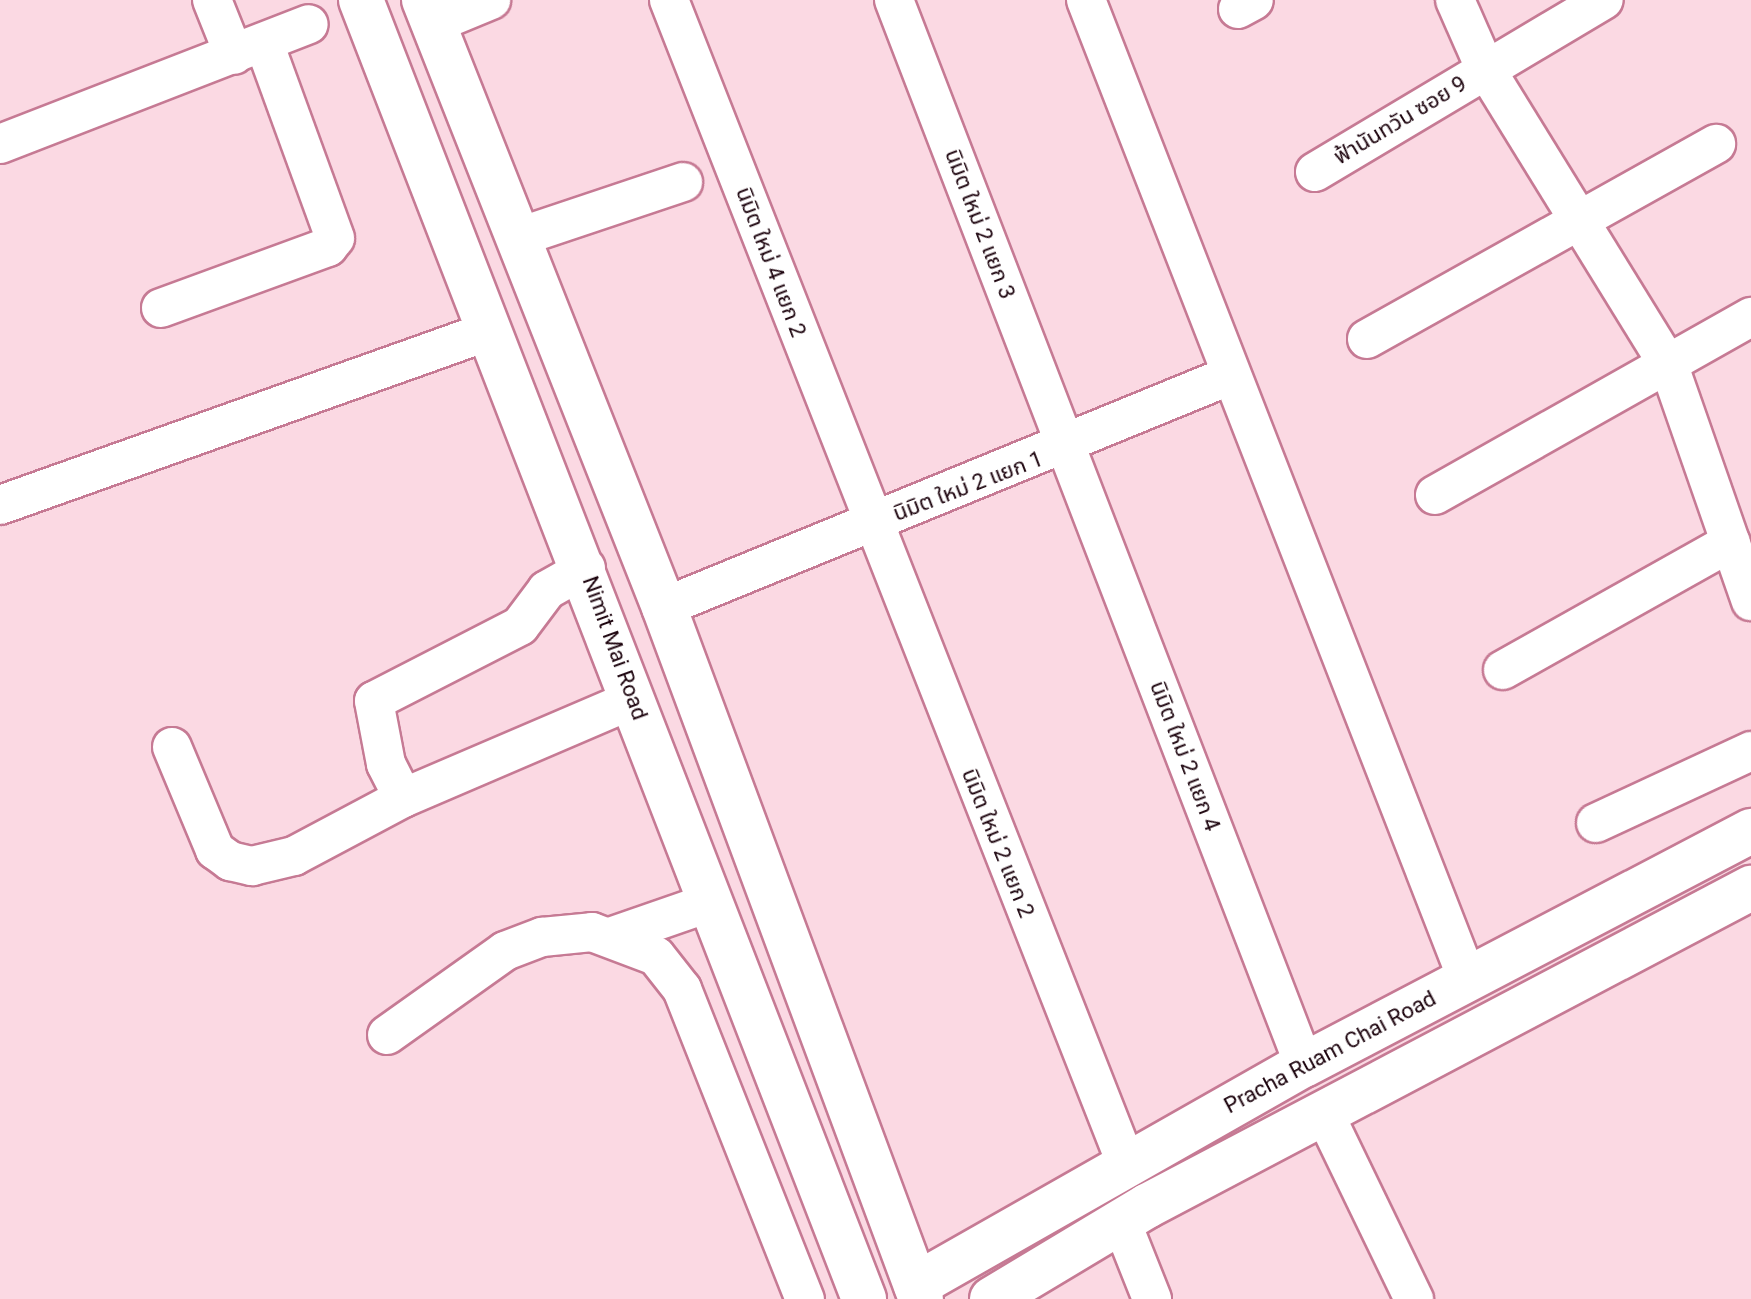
<!DOCTYPE html>
<html>
<head>
<meta charset="utf-8">
<style>
	body { margin:0 }
	#map { position:relative; width:1751px; height:1299px; overflow:hidden; background:#fbd9e3; font-family:Roboto,"Noto Sans Thai",sans-serif }
	div>[style] { position:absolute }
	.roads { filter:drop-shadow(2px 0 #c67a94) drop-shadow(-2px 0 #c67a94) drop-shadow(0 2px #c67a94) drop-shadow(0 -2px #c67a94) }
	.minor>* { height:38px; margin:-19px; padding:0 19px; transform-origin:19px; border-radius:19px; background:#fff }
	.major>* { height:44px; margin:-22px; padding:0 22px; transform-origin:22px; border-radius:22px; background:#fff }
	span { translate:-50% -50%; white-space:nowrap; text-align:center; line-height:1.15; -webkit-text-stroke:6px #fff; paint-order:stroke }
	.street-label { font-size:22px; color:#1b020c }
</style>
</head>
<body>
<div id="map">
	<div class="roads">
		<div class="minor">
			<div style="left:212px;top:0;width:59px;rotate:68.2deg"></div>
			<div style="left:669px;top:0;width:1250px;rotate:68.55deg"></div>
			<div style="left:894px;top:0;width:1141px;rotate:68.94deg"></div>
			<div style="left:1086px;top:0;width:1050px;rotate:68.72deg"></div>
			<div style="left:1455px;top:0;width:74px;rotate:66.2deg"></div>
			<div style="left:1485px;top:68px;width:350px;rotate:58.3deg"></div>
			<div style="left:1669px;top:366px;width:249px;rotate:70.8deg"></div>
			<div style="left:1238px;top:9px;width:18px;rotate:-29deg"></div>
			<div style="left:433px;top:24px;width:63px;rotate:-22.5deg"></div>
			<div style="left:0;top:144px;width:331px;rotate:-21.2deg"></div>
			<div style="left:1315px;top:172px;width:336px;rotate:-30.8deg"></div>
			<div style="left:519px;top:237px;width:173px;rotate:-18.5deg"></div>
			<div style="left:161px;top:308px;width:178px;rotate:-20.1deg"></div>
			<div style="left:328px;top:247px;width:11px;rotate:-52deg"></div>
			<div style="left:335px;top:238px;width:208px;rotate:-110deg"></div>
			<div style="left:1367px;top:339px;width:400px;rotate:-29.2deg"></div>
			<div style="left:1435px;top:495px;width:363px;rotate:-29.4deg"></div>
			<div style="left:0;top:505px;width:519px;rotate:-19.59deg"></div>
			<div style="left:586px;top:568px;width:45px;rotate:150.6deg"></div>
			<div style="left:547px;top:590px;width:45px;rotate:126.9deg"></div>
			<div style="left:520px;top:626px;width:164px;rotate:152.8deg"></div>
			<div style="left:374px;top:701px;width:64px;rotate:79.2deg"></div>
			<div style="left:386px;top:764px;width:38px;rotate:63deg"></div>
			<div style="left:403px;top:798px;width:251px;rotate:-23.2deg"></div>
			<div style="left:664px;top:607px;width:613px;rotate:-22.25deg"></div>
			<div style="left:1503px;top:670px;width:261px;rotate:-29.3deg"></div>
			<div style="left:172px;top:747px;width:112px;rotate:67.3deg"></div>
			<div style="left:215px;top:850px;width:19px;rotate:36deg"></div>
			<div style="left:230px;top:861px;width:23px;rotate:13deg"></div>
			<div style="left:252px;top:866px;width:43px;rotate:-13.4deg"></div>
			<div style="left:294px;top:856px;width:123px;rotate:-28deg"></div>
			<div style="left:1596px;top:823px;width:171px;rotate:-24.9deg"></div>
			<div style="left:613px;top:936px;width:104px;rotate:-19.1deg"></div>
			<div style="left:387px;top:1035px;width:145px;rotate:-35.4deg"></div>
			<div style="left:505px;top:951px;width:40px;rotate:-21deg"></div>
			<div style="left:542px;top:937px;width:50px;rotate:-5.7deg"></div>
			<div style="left:592px;top:932px;width:68px;rotate:20.6deg"></div>
			<div style="left:656px;top:956px;width:42px;rotate:51.8deg"></div>
			<div style="left:682px;top:989px;width:334px;rotate:68.4deg"></div>
			<div style="left:1324px;top:1113px;width:207px;rotate:64.2deg"></div>
			<div style="left:1121px;top:1221px;width:84px;rotate:68.3deg"></div>
		</div>
		<div class="major">
			<div style="left:361px;top:0;width:1393px;rotate:68.83deg"></div>
			<div style="left:424px;top:0;width:653px;rotate:68.43deg"></div>
			<div style="left:664px;top:607px;width:738px;rotate:69.63deg"></div>
			<div style="left:916px;top:1285px;width:446px;rotate:-29.6deg"></div>
			<div style="left:1304px;top:1065px;width:505px;rotate:-27.63deg"></div>
			<div style="left:992px;top:1299px;width:181px;rotate:-31deg"></div>
			<div style="left:1147px;top:1206px;width:683px;rotate:-27.77deg"></div>
		</div>
	</div>
	<div class="street-label">
		<span style="left:1400px;top:120px;rotate:-31deg">ฟ้านันทวัน ซอย 9</span>
		<span style="left:980px;top:224px;rotate:69deg">นิมิต ใหม่ 2 แยก 3</span>
		<span style="left:771px;top:262px;rotate:69deg">นิมิต ใหม่ 4 แยก 2</span>
		<span style="left:968px;top:486px;rotate:-21deg">นิมิต ใหม่ 2 แยก 1</span>
		<span style="left:615px;top:648px;rotate:70deg">Nimit Mai Road</span>
		<span style="left:1185px;top:756px;rotate:69deg">นิมิต ใหม่ 2 แยก 4</span>
		<span style="left:998px;top:843px;rotate:68deg">นิมิต ใหม่ 2 แยก 2</span>
		<span style="left:1330px;top:1052px;rotate:-28deg">Pracha Ruam Chai Road</span>
	</div>
</div>
</body>
</html>
